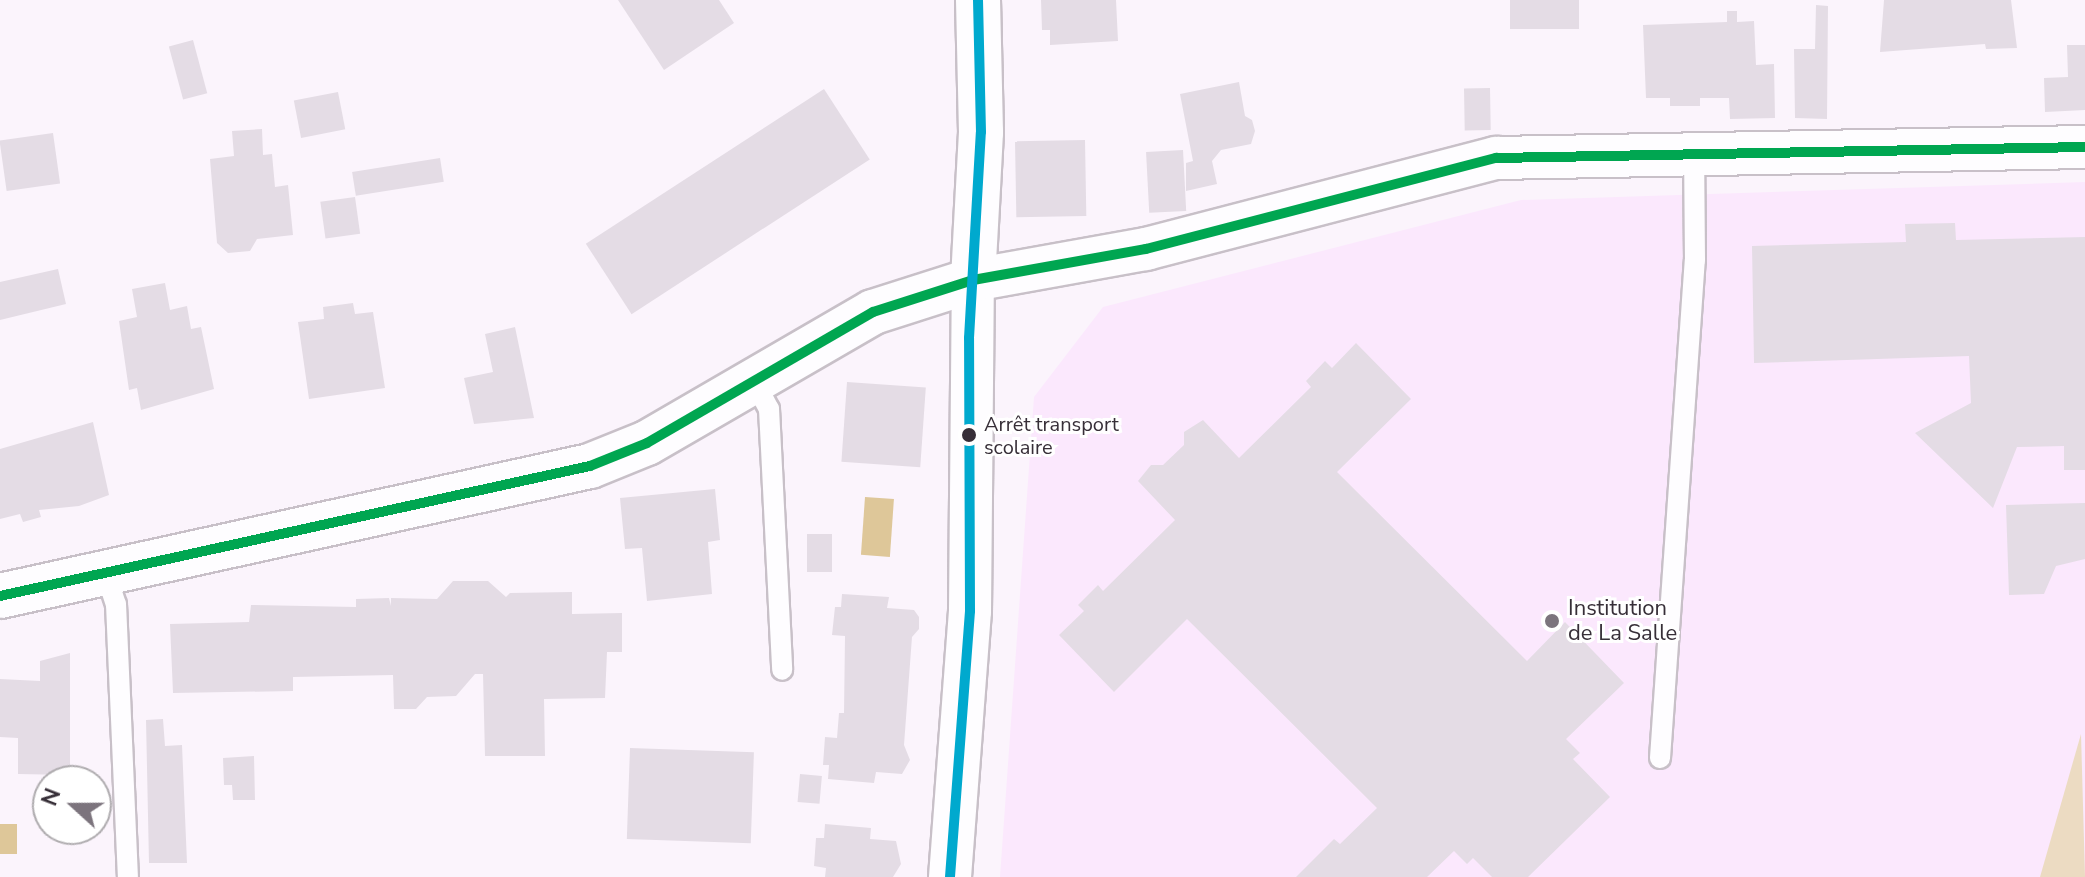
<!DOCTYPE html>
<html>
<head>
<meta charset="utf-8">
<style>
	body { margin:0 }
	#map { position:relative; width:2085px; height:877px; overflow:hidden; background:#fbf4fc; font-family:"Nunito Sans",sans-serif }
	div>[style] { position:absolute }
	.built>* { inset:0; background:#fbe8fd }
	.green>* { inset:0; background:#ecdbc2 }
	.water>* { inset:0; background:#dec799; transform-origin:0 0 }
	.building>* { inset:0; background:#e4dce5; transform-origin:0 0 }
	.roads { filter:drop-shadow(2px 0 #c8c0c8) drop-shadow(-2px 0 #c8c0c8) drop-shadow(0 2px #c8c0c8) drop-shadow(0 -2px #c8c0c8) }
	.service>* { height:20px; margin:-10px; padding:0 10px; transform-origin:10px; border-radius:10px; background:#fefdff }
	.minor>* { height:42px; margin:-21px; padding:0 21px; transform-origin:21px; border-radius:21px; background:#fefdff }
	.tertiary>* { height:44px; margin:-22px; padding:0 22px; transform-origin:22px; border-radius:22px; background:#fefdff }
	.bus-1>* { height:10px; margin:-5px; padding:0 5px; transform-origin:5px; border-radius:5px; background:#00a651 }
	.bus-2>* { height:10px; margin:-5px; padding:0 5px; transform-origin:5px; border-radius:5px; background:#00a9ce }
	.dots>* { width:22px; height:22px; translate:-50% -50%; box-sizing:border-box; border:4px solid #fff; border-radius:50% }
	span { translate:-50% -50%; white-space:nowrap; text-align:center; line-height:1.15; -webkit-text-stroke:6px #fff; paint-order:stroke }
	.bus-label { font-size:20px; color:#372f38 }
	.left { translate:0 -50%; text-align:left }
	.poi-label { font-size:22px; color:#372f38 }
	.north { position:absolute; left:32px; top:765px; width:80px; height:80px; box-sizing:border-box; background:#fff; border:2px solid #afacaf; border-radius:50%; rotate:291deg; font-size:22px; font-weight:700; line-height:32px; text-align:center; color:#372f38 }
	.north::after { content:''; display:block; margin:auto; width:28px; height:36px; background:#7c747d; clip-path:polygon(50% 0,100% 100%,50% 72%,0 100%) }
</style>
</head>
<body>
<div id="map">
	<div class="built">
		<div style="clip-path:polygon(2085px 182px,2085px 877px,1000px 877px,1034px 397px,1103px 307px,1521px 200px)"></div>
	</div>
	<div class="green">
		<div style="clip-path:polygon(2081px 734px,2085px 877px,2040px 877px)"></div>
	</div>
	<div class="water">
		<div style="left:865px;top:497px;width:29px;height:58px;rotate:4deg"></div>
		<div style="left:0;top:824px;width:17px;height:30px"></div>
	</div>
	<div class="building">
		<div style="clip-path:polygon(618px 0,719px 0,734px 23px,664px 70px)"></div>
		<div style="clip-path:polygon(1041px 0,1116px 0,1118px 41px,1050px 45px,1050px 30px,1042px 30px)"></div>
		<div style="left:1510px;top:0;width:69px;height:29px"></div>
		<div style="clip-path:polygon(1884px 0,2011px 0,2017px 48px,1986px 49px,1985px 44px,1880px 52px)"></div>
		<div style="clip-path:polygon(1816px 5px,1828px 6px,1827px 119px,1795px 118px,1794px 49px,1815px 49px)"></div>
		<div style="clip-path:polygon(1727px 11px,1737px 11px,1737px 22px,1754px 21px,1756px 65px,1774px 64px,1775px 118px,1730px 119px,1729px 98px,1700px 98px,1700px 106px,1670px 106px,1670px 98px,1646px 98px,1643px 25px,1727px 22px)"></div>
		<div style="left:193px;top:40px;width:55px;height:25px;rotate:75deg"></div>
		<div style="clip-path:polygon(2067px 45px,2085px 45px,2085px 110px,2045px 112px,2044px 78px,2068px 77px)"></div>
		<div style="clip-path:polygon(1239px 82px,1245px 116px,1252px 120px,1255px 131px,1251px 144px,1221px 150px,1212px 161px,1217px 184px,1186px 191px,1186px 163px,1193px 161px,1180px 94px)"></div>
		<div style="left:1490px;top:88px;width:42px;height:26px;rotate:89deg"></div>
		<div style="left:824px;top:89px;width:84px;height:284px;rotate:57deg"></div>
		<div style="left:338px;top:92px;width:38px;height:45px;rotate:79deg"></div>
		<div style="clip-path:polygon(262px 129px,263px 155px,272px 154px,275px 187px,288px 185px,293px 235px,257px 239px,250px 251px,228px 253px,217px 243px,210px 159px,234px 156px,232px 131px)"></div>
		<div style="left:53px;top:133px;width:51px;height:54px;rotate:82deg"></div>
		<div style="left:1085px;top:140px;width:76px;height:70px;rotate:89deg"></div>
		<div style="left:1183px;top:150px;width:61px;height:37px;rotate:87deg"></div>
		<div style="left:440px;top:158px;width:24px;height:89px;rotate:81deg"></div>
		<div style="left:355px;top:197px;width:37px;height:35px;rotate:82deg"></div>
		<div style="clip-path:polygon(1955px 223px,1956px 240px,2085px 237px,2085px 470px,2064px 470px,2064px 446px,2017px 447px,1993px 508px,1915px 433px,1971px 403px,1969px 356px,1754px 363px,1752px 246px,1906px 242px,1905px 224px)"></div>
		<div style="clip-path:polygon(58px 269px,66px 304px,0 320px,0 282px)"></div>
		<div style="clip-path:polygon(165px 283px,170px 310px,187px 306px,191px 329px,201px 327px,214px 389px,141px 410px,137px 388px,129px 390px,119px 321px,137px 317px,132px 289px)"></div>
		<div style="clip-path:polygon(353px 303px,355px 314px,373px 312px,385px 388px,309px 399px,298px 322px,324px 319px,323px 307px)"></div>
		<div style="clip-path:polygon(515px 327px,534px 418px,474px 424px,464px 378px,493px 372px,485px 334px)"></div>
		<div style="clip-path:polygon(1356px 343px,1411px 399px,1337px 472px,1527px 661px,1565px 622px,1624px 683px,1566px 739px,1580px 753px,1573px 759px,1610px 797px,1528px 877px,1492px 877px,1473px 858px,1467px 864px,1454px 851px,1427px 877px,1296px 877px,1334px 839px,1340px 844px,1377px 808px,1187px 619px,1114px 692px,1059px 635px,1084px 611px,1078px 605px,1098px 585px,1103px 591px,1175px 520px,1138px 481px,1151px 465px,1163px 465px,1184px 445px,1184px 432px,1203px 420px,1239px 458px,1311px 387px,1306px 381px,1325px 361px,1332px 368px)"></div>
		<div style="left:847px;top:382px;width:79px;height:80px;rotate:4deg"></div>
		<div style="clip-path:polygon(93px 422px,109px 495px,79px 506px,39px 510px,41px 517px,23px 522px,20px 514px,0 519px,0 449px)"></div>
		<div style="clip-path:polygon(715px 489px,720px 540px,708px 542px,712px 594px,647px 601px,642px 548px,625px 549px,620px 498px)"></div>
		<div style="clip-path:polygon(2085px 503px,2085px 559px,2056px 566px,2044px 594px,2009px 595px,2006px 505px)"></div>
		<div style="left:807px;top:534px;width:25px;height:38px"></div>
		<div style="clip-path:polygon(453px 581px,488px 581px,506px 597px,510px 593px,572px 592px,572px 614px,622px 613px,622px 652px,607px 652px,605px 698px,544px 699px,545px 756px,485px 756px,483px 674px,475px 674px,456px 696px,427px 697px,416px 709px,394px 709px,393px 675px,293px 677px,293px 691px,173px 693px,170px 624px,249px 622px,251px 605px,356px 607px,356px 599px,389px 598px,391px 606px,391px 598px,437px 599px)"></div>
		<div style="clip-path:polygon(842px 594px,889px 597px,887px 608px,914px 610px,919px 617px,919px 629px,912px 637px,904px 745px,910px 760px,902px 774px,876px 772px,874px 783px,828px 779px,829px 765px,823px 765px,825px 737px,837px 738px,839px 713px,844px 713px,845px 636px,832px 635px,835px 607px,841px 607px)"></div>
		<div style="clip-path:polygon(70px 653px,70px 775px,18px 774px,18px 738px,0 737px,0 679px,40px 681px,40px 661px)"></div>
		<div style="clip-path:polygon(163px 719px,165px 746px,182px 745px,187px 863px,149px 863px,146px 720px)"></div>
		<div style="left:630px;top:748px;width:124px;height:91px;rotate:2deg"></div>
		<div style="clip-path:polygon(254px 756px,255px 800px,233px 800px,232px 785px,224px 785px,223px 758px)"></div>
		<div style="left:800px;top:774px;width:22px;height:28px;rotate:5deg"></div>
		<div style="clip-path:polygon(825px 824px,871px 828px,870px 839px,896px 841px,901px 864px,893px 877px,825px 877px,826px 868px,814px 866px,816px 838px,824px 838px)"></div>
	</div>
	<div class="roads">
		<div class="service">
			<div style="left:754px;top:381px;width:32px;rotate:62deg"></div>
			<div style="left:769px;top:409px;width:261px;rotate:87.1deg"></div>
			<div style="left:106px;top:574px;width:32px;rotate:72deg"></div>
			<div style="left:116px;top:604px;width:273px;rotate:87.5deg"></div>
			<div style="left:1660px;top:758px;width:499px;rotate:-86deg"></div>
			<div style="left:1695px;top:260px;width:105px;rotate:-90.5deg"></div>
		</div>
		<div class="minor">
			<div style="left:950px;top:877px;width:267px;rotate:-85.7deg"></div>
			<div style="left:970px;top:611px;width:331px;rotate:-89.5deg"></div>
			<div style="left:973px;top:280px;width:176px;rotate:-10.2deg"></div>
			<div style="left:1146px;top:249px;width:362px;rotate:-14.6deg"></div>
			<div style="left:1496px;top:158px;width:589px;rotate:-1.07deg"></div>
		</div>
		<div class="tertiary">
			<div style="left:0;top:596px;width:604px;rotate:-12.43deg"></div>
			<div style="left:590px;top:466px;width:61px;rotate:-22deg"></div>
			<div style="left:647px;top:443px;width:261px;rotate:-30.1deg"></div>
			<div style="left:873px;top:312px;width:105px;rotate:-17.7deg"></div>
			<div style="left:973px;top:280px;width:148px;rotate:-86.9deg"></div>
			<div style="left:981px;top:132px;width:132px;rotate:-91.3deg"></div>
		</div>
	</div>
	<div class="bus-1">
		<div style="left:0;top:596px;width:604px;rotate:-12.43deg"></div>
		<div style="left:590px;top:466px;width:61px;rotate:-22deg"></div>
		<div style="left:647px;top:443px;width:261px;rotate:-30.1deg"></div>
		<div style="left:873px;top:312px;width:105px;rotate:-17.7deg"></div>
		<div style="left:973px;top:280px;width:176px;rotate:-10.2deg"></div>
		<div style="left:1146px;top:249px;width:362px;rotate:-14.6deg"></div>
		<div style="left:1496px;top:158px;width:589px;rotate:-1.07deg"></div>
	</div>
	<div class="bus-2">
		<div style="left:950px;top:877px;width:267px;rotate:-85.7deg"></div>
		<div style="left:970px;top:611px;width:273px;rotate:-90.2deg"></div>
		<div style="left:969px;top:338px;width:206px;rotate:-86.7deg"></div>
		<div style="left:981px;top:132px;width:132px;rotate:-91.3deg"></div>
	</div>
	<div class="dots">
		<div style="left:969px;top:435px;background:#372f38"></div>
		<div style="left:1552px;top:621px;background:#7c747d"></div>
	</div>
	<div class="bus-label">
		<span class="left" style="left:984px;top:436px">Arrêt transport<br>scolaire</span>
	</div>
	<div class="poi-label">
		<span class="left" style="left:1568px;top:621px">Institution<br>de La Salle</span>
	</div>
	<div class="north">N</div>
</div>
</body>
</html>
